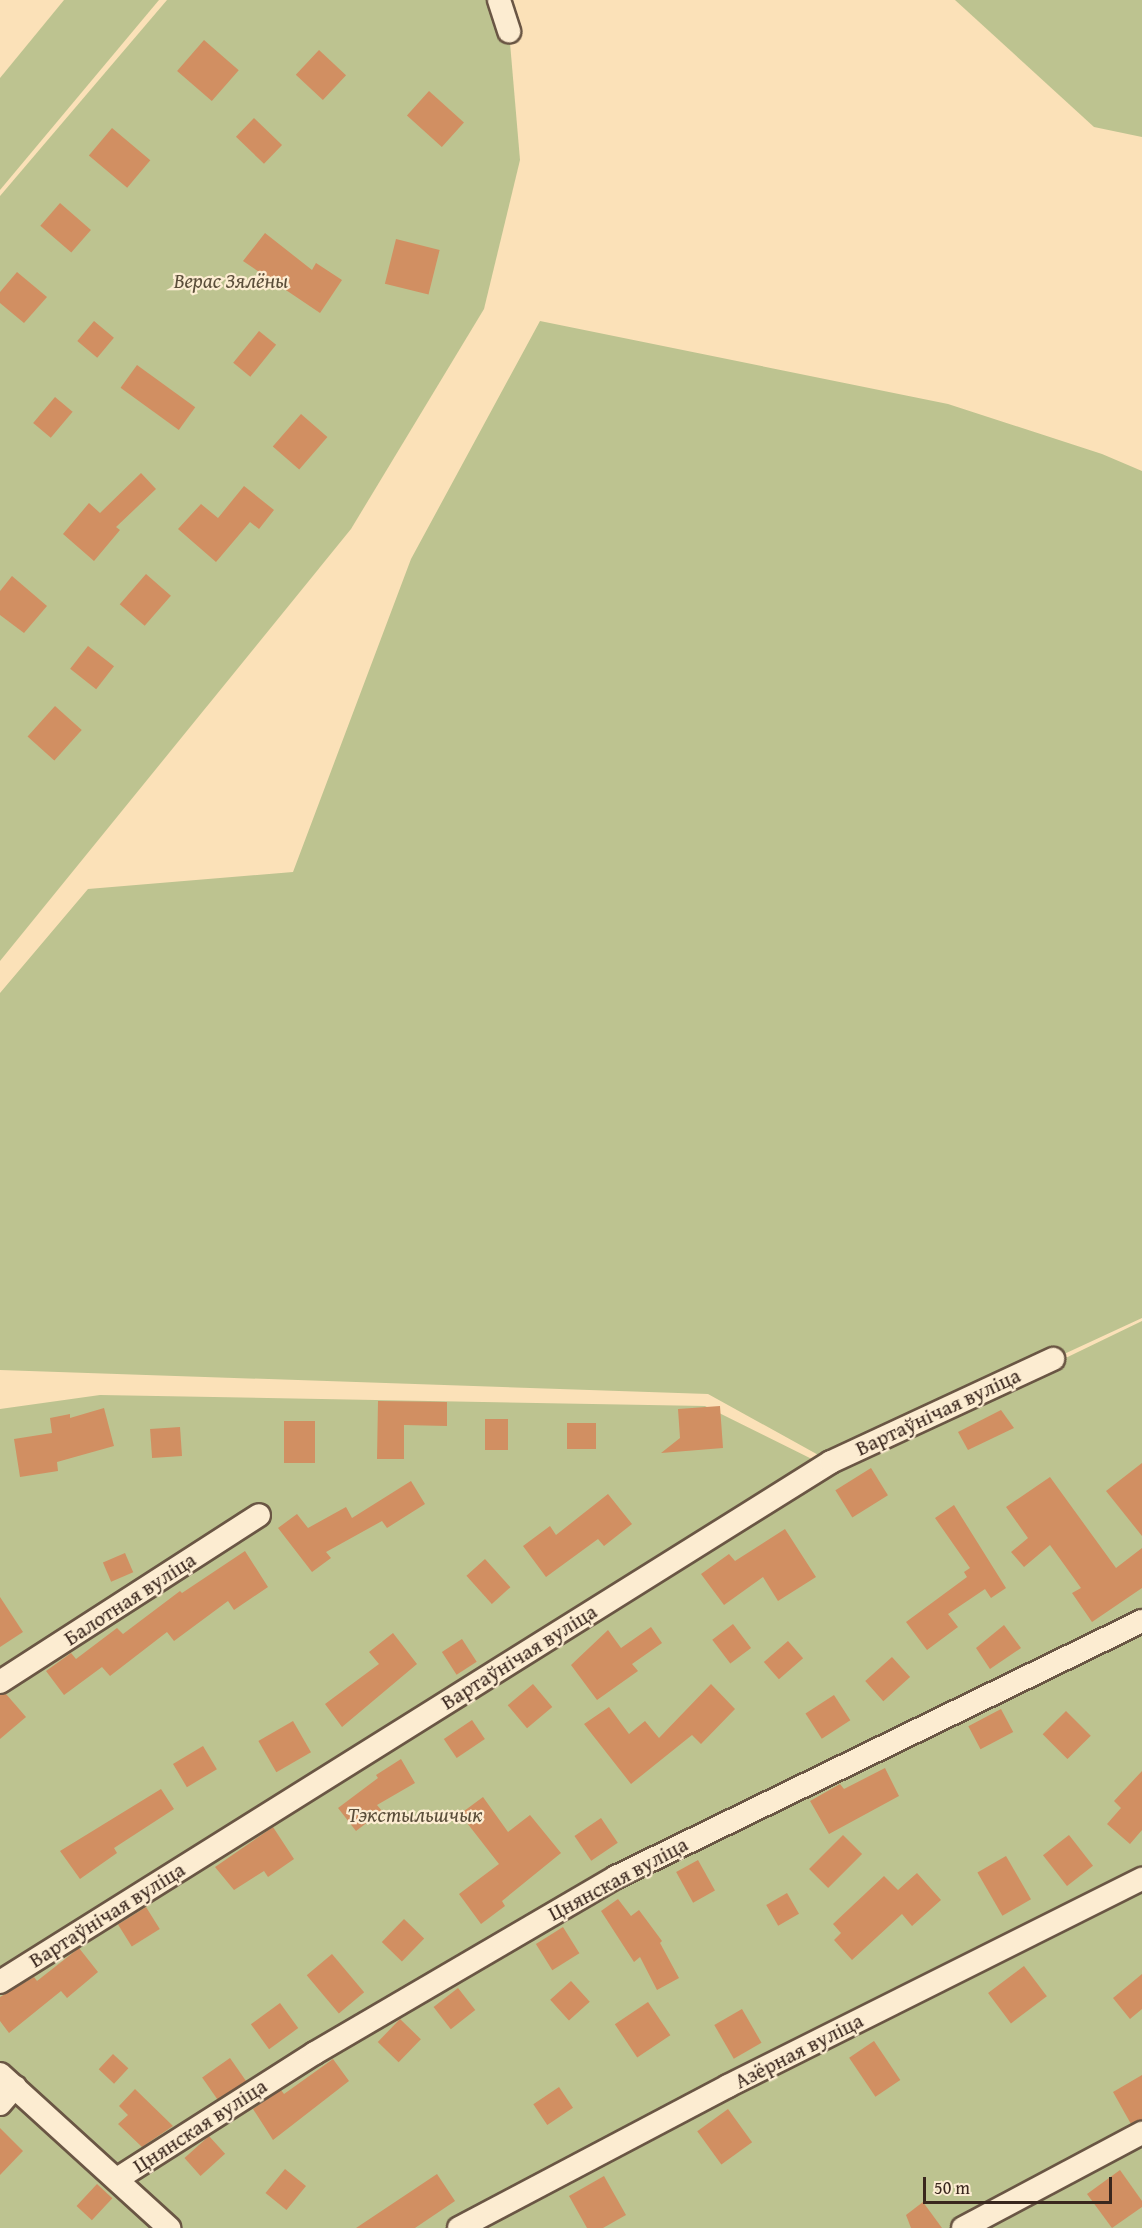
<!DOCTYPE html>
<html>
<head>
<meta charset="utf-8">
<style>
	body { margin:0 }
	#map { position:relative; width:1142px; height:2228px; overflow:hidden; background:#fbe1b8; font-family:"Gentium Book Plus",serif }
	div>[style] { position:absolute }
	.green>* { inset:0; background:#bdc390 }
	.building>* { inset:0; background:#d18f62; transform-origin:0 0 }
	.roads { filter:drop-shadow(2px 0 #6a5644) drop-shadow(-2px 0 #6a5644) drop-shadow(0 2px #6a5644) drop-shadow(0 -2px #6a5644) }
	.minor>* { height:22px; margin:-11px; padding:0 11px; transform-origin:11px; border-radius:11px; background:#fcecd1 }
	span { translate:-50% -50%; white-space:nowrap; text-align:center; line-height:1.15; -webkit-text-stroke:4.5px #fcecd1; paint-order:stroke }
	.park-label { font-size:21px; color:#5b4e3a; font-style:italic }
	.street-label { font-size:21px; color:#3a271e }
	.scale { position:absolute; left:923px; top:2177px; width:189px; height:27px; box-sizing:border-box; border:3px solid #3a271e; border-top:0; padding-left:8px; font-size:18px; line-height:21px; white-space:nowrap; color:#3a271e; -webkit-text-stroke:4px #fcecd1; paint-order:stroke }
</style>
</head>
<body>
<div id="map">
	<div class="green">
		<div style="clip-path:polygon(64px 0,159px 0,0 190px,0 78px)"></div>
		<div style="clip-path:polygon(167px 0,499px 0,509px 31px,520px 160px,484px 309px,351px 529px,0 961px,0 196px)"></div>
		<div style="clip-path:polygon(955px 0,1142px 0,1142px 137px,1094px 127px)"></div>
		<div style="clip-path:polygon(540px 321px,948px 404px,1102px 454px,1142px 471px,1142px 1318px,831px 1462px,708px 1394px,0 1370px,0 993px,88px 889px,293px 872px,411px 559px)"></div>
		<div style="clip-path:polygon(1142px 1321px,1142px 2228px,0 2228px,0 1409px,100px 1395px,705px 1406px,834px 1470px)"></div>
	</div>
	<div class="building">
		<div style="left:204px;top:40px;width:46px;height:41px;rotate:41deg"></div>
		<div style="left:319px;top:50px;width:37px;height:34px;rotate:43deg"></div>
		<div style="left:429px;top:91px;width:47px;height:33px;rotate:42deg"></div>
		<div style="left:254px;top:118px;width:39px;height:26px;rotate:44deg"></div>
		<div style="left:112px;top:128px;width:50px;height:36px;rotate:40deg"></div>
		<div style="left:60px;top:203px;width:41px;height:30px;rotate:41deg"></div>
		<div style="clip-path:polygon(265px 233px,312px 270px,316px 263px,342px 280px,320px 313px,243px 261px)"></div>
		<div style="left:396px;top:239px;width:45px;height:46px;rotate:14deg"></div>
		<div style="clip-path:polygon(17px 272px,47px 297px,24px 323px,0 303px,0 292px)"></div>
		<div style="left:94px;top:321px;width:26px;height:26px;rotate:40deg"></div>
		<div style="left:259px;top:331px;width:22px;height:41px;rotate:39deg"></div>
		<div style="left:137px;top:365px;width:72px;height:28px;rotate:36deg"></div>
		<div style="left:55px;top:397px;width:23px;height:34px;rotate:40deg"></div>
		<div style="left:301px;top:414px;width:35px;height:43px;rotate:41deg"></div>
		<div style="clip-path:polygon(141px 473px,156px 489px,116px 527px,120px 530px,94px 561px,63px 534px,89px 503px,100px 513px)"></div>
		<div style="clip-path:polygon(244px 486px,274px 510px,259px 529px,250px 522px,216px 562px,178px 529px,201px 504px,218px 518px)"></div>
		<div style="left:146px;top:574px;width:33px;height:40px;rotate:41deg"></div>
		<div style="clip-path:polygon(12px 576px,47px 606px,24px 633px,0 615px,0 591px)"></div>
		<div style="left:88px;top:646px;width:33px;height:29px;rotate:38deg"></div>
		<div style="left:55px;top:706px;width:36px;height:41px;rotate:42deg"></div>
		<div style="clip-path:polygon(378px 1401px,447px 1402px,447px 1426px,404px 1425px,404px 1459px,377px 1459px)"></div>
		<div style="clip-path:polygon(720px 1406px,723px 1448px,661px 1453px,680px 1438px,678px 1409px)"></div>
		<div style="clip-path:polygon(104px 1408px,114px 1446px,57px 1462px,58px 1471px,20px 1477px,14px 1439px,52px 1433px,50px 1418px,70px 1414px,70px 1418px)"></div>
		<div style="clip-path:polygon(1001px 1410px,1014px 1428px,968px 1450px,958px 1432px)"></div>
		<div style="left:508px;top:1419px;width:31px;height:23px;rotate:90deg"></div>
		<div style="left:284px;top:1421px;width:31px;height:42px"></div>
		<div style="left:567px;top:1423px;width:29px;height:26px"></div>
		<div style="left:180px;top:1427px;width:29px;height:30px;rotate:86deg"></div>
		<div style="clip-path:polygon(1142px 1463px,1142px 1536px,1106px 1491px)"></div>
		<div style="left:871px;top:1468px;width:32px;height:42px;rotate:58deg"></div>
		<div style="clip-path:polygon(1050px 1477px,1116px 1568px,1142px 1548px,1142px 1588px,1092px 1622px,1072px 1593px,1081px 1588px,1050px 1545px,1024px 1567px,1011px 1552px,1028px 1538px,1006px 1507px)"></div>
		<div style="clip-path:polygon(411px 1481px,425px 1504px,387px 1528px,382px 1521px,326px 1552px,331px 1558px,312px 1572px,278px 1528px,297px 1514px,308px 1528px,346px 1507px,352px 1518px)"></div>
		<div style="clip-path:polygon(608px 1494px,632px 1524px,604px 1546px,598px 1539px,546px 1577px,523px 1546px,550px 1526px,556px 1535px)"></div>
		<div style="clip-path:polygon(954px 1505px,1006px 1588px,991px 1598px,985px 1589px,948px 1614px,958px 1627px,927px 1650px,906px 1622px,967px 1577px,964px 1572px,970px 1568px,935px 1518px)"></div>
		<div style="clip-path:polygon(785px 1529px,816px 1577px,778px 1601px,763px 1577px,724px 1605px,701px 1574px,729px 1554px,735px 1561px)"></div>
		<div style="clip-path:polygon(245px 1551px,268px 1587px,234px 1610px,228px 1601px,174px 1641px,167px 1632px,110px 1676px,102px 1667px,64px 1695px,46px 1671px,71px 1653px,76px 1659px,117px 1628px,123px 1634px,180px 1591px,182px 1593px)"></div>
		<div style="left:125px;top:1553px;width:21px;height:24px;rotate:67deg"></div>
		<div style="left:485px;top:1559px;width:38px;height:25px;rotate:48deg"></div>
		<div style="clip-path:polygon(0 1597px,23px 1632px,0 1647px)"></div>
		<div style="left:733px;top:1624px;width:30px;height:26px;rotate:53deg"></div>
		<div style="clip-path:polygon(1004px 1625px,1021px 1648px,990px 1669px,976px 1648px)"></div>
		<div style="clip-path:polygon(651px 1627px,662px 1643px,632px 1664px,638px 1671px,597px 1700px,571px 1665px,608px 1630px,621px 1648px)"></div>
		<div style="clip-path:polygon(393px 1633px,417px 1664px,342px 1727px,325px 1704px,379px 1664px,369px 1652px)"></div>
		<div style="left:462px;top:1639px;width:27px;height:24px;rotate:57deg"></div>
		<div style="left:788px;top:1641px;width:23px;height:32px;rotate:49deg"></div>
		<div style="left:892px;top:1657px;width:27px;height:36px;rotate:48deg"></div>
		<div style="left:533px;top:1684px;width:30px;height:33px;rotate:50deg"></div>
		<div style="clip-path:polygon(711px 1684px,735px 1709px,701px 1744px,692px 1735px,631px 1784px,584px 1724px,609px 1707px,629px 1734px,645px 1721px,659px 1738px)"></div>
		<div style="clip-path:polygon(6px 1694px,26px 1717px,0 1739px,0 1695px)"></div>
		<div style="left:834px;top:1695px;width:30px;height:34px;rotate:57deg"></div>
		<div style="left:1001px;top:1709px;width:26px;height:37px;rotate:62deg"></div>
		<div style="left:1066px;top:1711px;width:35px;height:33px;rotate:45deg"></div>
		<div style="left:472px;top:1720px;width:23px;height:34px;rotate:56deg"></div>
		<div style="left:293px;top:1721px;width:36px;height:40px;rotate:60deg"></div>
		<div style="left:203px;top:1746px;width:27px;height:35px;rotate:59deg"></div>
		<div style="clip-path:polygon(401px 1759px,415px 1783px,377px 1805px,382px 1811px,356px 1831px,338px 1808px,378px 1778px,376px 1775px)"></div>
		<div style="clip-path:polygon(885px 1768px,899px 1796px,829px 1834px,810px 1801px,840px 1784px,844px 1789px)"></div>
		<div style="clip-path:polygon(1142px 1771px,1142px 1830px,1130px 1844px,1107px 1824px,1121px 1808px,1114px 1801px)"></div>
		<div style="clip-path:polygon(161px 1789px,174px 1809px,114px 1848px,117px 1853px,80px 1879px,60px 1851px)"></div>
		<div style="clip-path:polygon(483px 1797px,508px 1832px,530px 1815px,561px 1853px,502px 1901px,505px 1906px,481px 1924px,459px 1894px,499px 1864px,460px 1814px)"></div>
		<div style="left:601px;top:1818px;width:30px;height:32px;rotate:56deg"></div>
		<div style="clip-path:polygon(273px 1827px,294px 1859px,268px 1877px,264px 1871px,234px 1890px,215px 1867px)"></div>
		<div style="left:843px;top:1835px;width:27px;height:48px;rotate:45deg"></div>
		<div style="left:1069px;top:1835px;width:39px;height:33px;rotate:52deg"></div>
		<div style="left:1006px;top:1856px;width:50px;height:33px;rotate:60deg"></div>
		<div style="left:698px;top:1860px;width:35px;height:25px;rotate:61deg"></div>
		<div style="clip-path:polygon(917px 1873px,941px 1900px,912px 1926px,902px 1914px,852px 1960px,834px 1940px,841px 1933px,833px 1924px,884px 1876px,898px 1890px)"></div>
		<div style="left:787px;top:1893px;width:24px;height:24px;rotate:60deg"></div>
		<div style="clip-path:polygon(618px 1899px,631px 1916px,639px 1910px,662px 1941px,660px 1943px,679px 1978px,657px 1990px,640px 1957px,634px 1962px,601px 1911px)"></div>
		<div style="left:146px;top:1907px;width:26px;height:33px;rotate:58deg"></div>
		<div style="left:404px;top:1919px;width:28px;height:32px;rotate:44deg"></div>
		<div style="left:563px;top:1927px;width:31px;height:32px;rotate:58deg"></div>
		<div style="clip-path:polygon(79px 1948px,98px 1972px,67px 1998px,61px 1991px,9px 2033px,0 2021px,0 1997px,34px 1977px,37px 1981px)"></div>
		<div style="left:332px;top:1954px;width:50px;height:33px;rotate:50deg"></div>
		<div style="left:1024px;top:1966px;width:38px;height:45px;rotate:53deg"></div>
		<div style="clip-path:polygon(1142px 1974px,1142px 2009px,1130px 2019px,1113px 1998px)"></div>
		<div style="left:571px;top:1981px;width:28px;height:28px;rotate:48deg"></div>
		<div style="left:458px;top:1988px;width:28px;height:31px;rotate:52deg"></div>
		<div style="left:648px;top:2002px;width:40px;height:40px;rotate:56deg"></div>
		<div style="left:280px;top:2003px;width:31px;height:36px;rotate:54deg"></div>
		<div style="left:742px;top:2009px;width:39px;height:32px;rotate:60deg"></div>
		<div style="left:400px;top:2019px;width:29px;height:32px;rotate:44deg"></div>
		<div style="left:874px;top:2041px;width:47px;height:30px;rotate:56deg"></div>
		<div style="left:113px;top:2054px;width:21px;height:21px;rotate:43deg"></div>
		<div style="left:230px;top:2058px;width:28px;height:34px;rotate:55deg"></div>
		<div style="clip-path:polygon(333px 2059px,349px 2081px,273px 2140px,253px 2109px,281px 2090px,284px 2094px)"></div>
		<div style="clip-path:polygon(1142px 2075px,1142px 2120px,1131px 2124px,1113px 2092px)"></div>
		<div style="left:559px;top:2087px;width:25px;height:31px;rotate:56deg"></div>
		<div style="clip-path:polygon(135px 2089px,173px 2126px,142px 2147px,118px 2124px,128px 2115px,119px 2106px)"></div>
		<div style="left:728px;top:2109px;width:41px;height:38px;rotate:54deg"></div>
		<div style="clip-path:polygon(0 2128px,23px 2151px,0 2175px)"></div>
		<div style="left:209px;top:2136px;width:24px;height:33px;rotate:48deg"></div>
		<div style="left:285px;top:2169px;width:27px;height:31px;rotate:39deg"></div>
		<div style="clip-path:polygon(1120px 2170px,1142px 2201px,1142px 2207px,1112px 2228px,1087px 2194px)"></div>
		<div style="clip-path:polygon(437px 2174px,455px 2201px,415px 2228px,356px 2228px)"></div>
		<div style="clip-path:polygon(604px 2176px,626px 2215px,603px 2228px,587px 2228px,569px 2196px)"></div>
		<div style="left:97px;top:2184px;width:21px;height:30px;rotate:43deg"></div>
		<div style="clip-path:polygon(923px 2202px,942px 2228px,911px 2228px,906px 2215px)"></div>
	</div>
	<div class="roads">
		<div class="minor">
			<div style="left:499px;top:0;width:33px;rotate:72deg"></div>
			<div style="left:0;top:1682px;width:308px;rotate:-32.8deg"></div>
			<div style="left:0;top:1982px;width:980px;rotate:-32.04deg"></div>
			<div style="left:831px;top:1462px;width:245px;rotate:-24.9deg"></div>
			<div style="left:0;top:2074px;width:229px;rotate:42.3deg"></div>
			<div style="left:0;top:2104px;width:23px;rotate:-49deg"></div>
			<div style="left:117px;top:2179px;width:235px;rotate:-32.5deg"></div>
			<div style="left:315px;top:2053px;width:349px;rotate:-30.3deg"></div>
			<div style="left:616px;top:1877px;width:585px;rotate:-25.95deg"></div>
			<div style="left:459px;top:2228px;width:304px;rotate:-27.8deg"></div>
			<div style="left:728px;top:2086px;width:463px;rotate:-26.6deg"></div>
			<div style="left:963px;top:2228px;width:203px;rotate:-28deg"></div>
		</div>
	</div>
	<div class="park-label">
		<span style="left:231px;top:281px">Верас Зялёны</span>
		<span style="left:415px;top:1815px">Тэкстыльшчык</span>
	</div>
	<div class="street-label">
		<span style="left:938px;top:1412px;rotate:-25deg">Вартаўнічая вуліца</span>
		<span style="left:130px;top:1599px;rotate:-33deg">Балотная вуліца</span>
		<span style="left:519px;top:1657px;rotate:-32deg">Вартаўнічая вуліца</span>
		<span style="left:618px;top:1879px;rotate:-28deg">Цнянская вуліца</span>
		<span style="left:107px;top:1915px;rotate:-32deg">Вартаўнічая вуліца</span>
		<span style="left:799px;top:2051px;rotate:-27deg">Азёрная вуліца</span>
		<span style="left:200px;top:2126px;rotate:-33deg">Цнянская вуліца</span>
	</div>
	<div class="scale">50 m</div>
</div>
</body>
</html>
